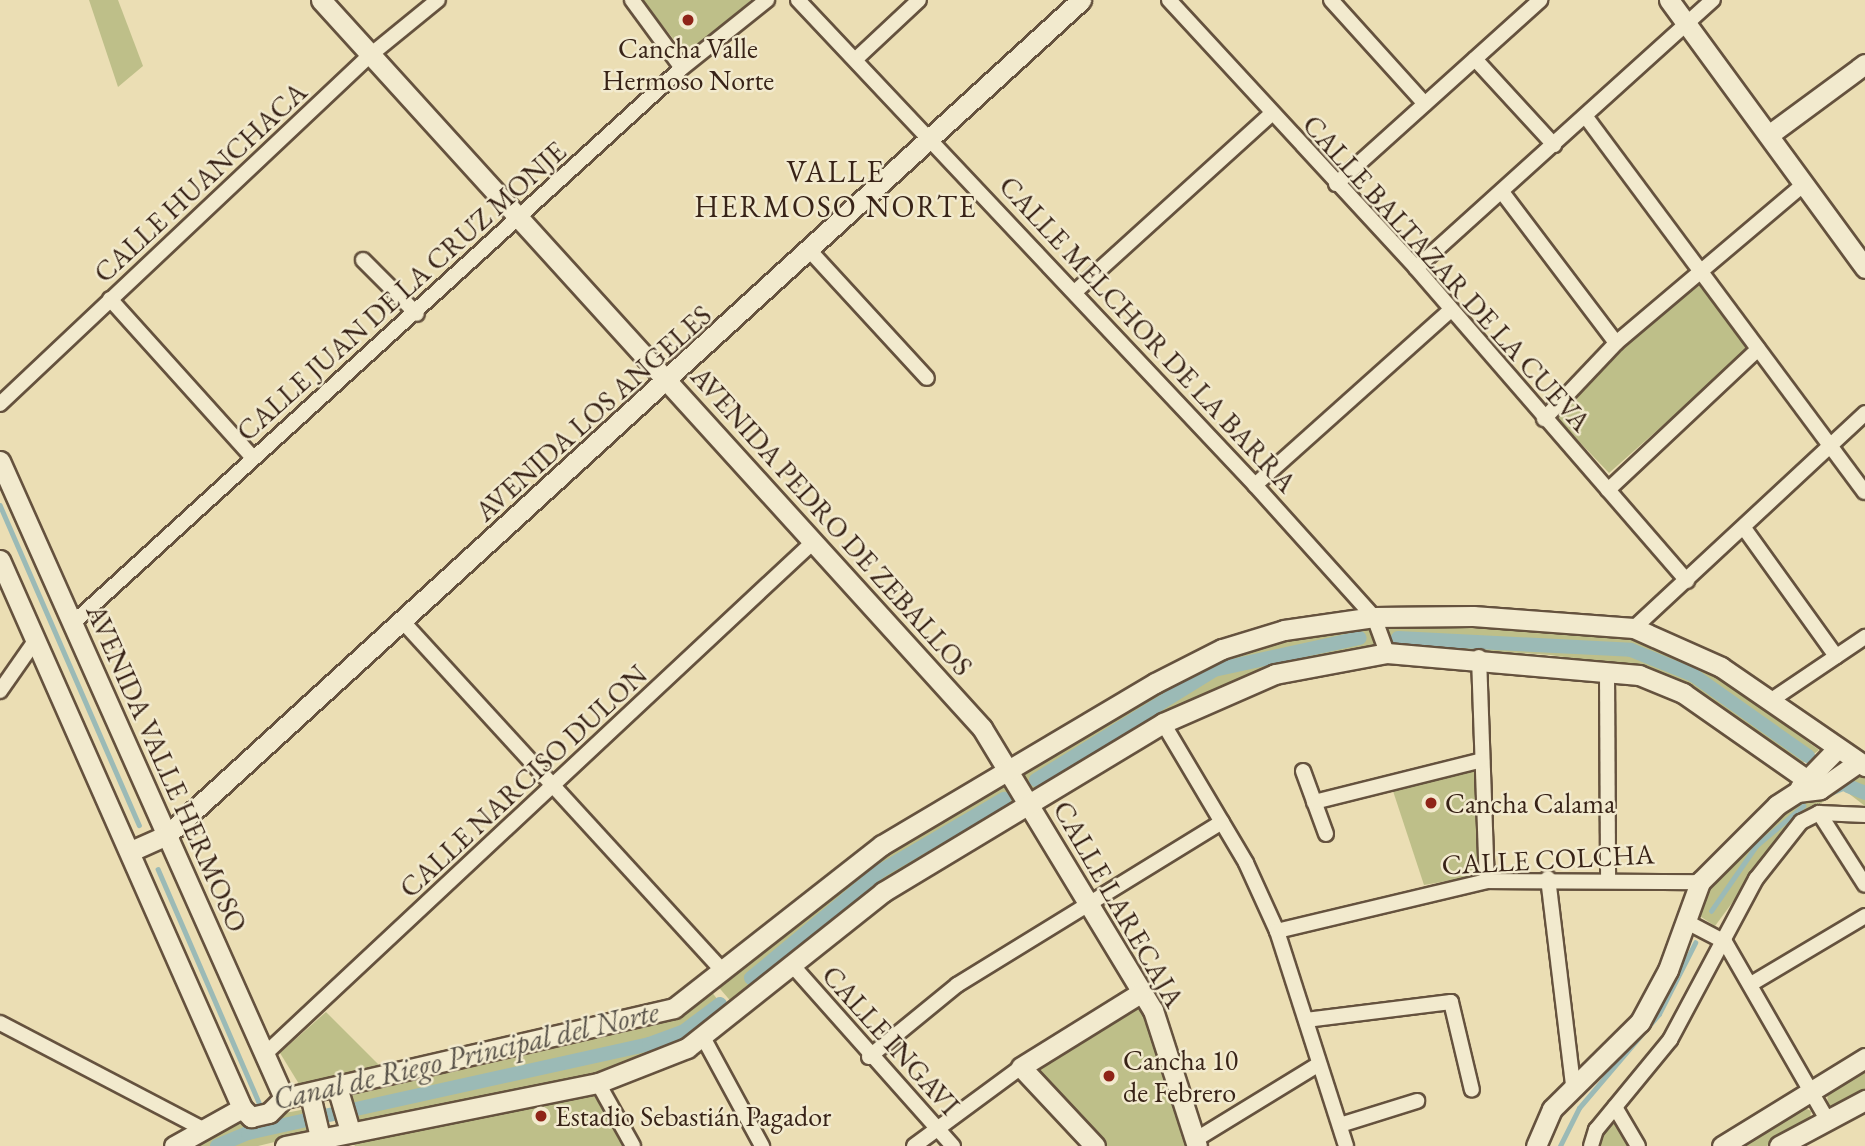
<!DOCTYPE html>
<html>
<head>
<meta charset="utf-8">
<style>
	body { margin:0 }
	#map { position:relative; width:1865px; height:1146px; overflow:hidden; background:#ebdeb4; font-family:"EB Garamond",serif }
	div>[style] { position:absolute }
	.green>* { inset:0; background:#bebf89 }
	.stream>* { height:4.5px; margin:-2.25px; padding:0 2.25px; transform-origin:2.25px; border-radius:2.25px; background:#9bbab6 }
	.canal>* { height:14px; margin:-7px; padding:0 7px; transform-origin:7px; border-radius:7px; background:#9bbab6 }
	.roads { filter:drop-shadow(2px 0 #65523e) drop-shadow(-2px 0 #65523e) drop-shadow(0 2px #65523e) drop-shadow(0 -2px #65523e) }
	.street>* { height:14px; margin:-7px; padding:0 7px; transform-origin:7px; border-radius:7px; background:#f2eace }
	.secondary>* { height:19px; margin:-9.5px; padding:0 9.5px; transform-origin:9.5px; border-radius:9.5px; background:#f2eace }
	.dots>* { width:19px; height:19px; translate:-50% -50%; box-sizing:border-box; border:4px solid #f2eace; border-radius:50% }
	span { translate:-50% -50%; white-space:nowrap; text-align:center; line-height:1.15; -webkit-text-stroke:5px #f2eace; paint-order:stroke }
	.poi-label { font-size:28px; color:#382317 }
	.left { translate:0 -50%; text-align:left }
	.street-label { font-size:28px; color:#382317 }
	.neighbourhood-label { font-size:30px; color:#382317; letter-spacing:2px }
	.water-label { font-size:30px; color:#565047; font-style:italic }
</style>
</head>
<body>
<div id="map">
	<div class="green">
		<div style="clip-path:polygon(89px 0,118px 0,143px 66px,118px 87px)"></div>
		<div style="clip-path:polygon(642px 0,751px 0,688px 57px)"></div>
		<div style="clip-path:polygon(1701px 285px,1748px 350px,1609px 473px,1553px 414px,1686px 289px)"></div>
		<div style="clip-path:polygon(1369px 626px,1377px 648px,1232px 681px,1034px 794px,1020px 773px,1205px 663px,1280px 638px)"></div>
		<div style="clip-path:polygon(1385px 626px,1616px 632px,1664px 646px,1709px 670px,1819px 750px,1800px 765px,1655px 670px,1550px 655px,1391px 645px)"></div>
		<div style="clip-path:polygon(1474px 770px,1481px 867px,1470px 877px,1424px 885px,1391px 785px)"></div>
		<div style="clip-path:polygon(1854px 771px,1865px 773px,1865px 806px,1835px 783px)"></div>
		<div style="clip-path:polygon(1005px 784px,1016px 803px,734px 1005px,715px 983px,888px 848px)"></div>
		<div style="clip-path:polygon(1817px 791px,1826px 800px,1792px 822px,1715px 926px,1695px 913px,1718px 871px,1760px 825px)"></div>
		<div style="clip-path:polygon(711px 991px,728px 1013px,701px 1034px,591px 1076px,354px 1123px,347px 1096px,666px 1022px)"></div>
		<div style="clip-path:polygon(1136px 1004px,1142px 1006px,1190px 1146px,1107px 1146px,1036px 1069px)"></div>
		<div style="clip-path:polygon(326px 1012px,382px 1068px,299px 1084px,280px 1053px)"></div>
		<div style="clip-path:polygon(1865px 1069px,1865px 1091px,1828px 1107px,1827px 1091px)"></div>
		<div style="clip-path:polygon(595px 1092px,626px 1146px,355px 1146px,352px 1140px)"></div>
		<div style="clip-path:polygon(1803px 1107px,1811px 1111px,1810px 1120px,1767px 1146px,1736px 1146px)"></div>
		<div style="clip-path:polygon(306px 1109px,312px 1133px,258px 1146px,189px 1146px,233px 1123px)"></div>
		<div style="clip-path:polygon(1613px 1120px,1616px 1121px,1632px 1146px,1595px 1146px)"></div>
	</div>
	<div class="stream">
		<div style="left:0;top:505px;width:349px;rotate:66.5deg"></div>
		<div style="left:1826px;top:795px;width:24px;rotate:-22deg"></div>
		<div style="left:158px;top:869px;width:257px;rotate:66.6deg"></div>
		<div style="left:1711px;top:911px;width:79px;rotate:-55.3deg"></div>
		<div style="left:1756px;top:846px;width:62px;rotate:-40.4deg"></div>
		<div style="left:1560px;top:1146px;width:42px;rotate:-63.4deg"></div>
		<div style="left:1579px;top:1108px;width:123px;rotate:-49.6deg"></div>
		<div style="left:1659px;top:1014px;width:80px;rotate:-63.1deg"></div>
	</div>
	<div class="canal">
		<div style="left:1398px;top:638px;width:233px;rotate:2.9deg"></div>
		<div style="left:1631px;top:650px;width:67px;rotate:22deg"></div>
		<div style="left:1693px;top:675px;width:141px;rotate:35.2deg"></div>
		<div style="left:1036px;top:780px;width:209px;rotate:-31.7deg"></div>
		<div style="left:1214px;top:670px;width:149px;rotate:-12.4deg"></div>
		<div style="left:1848px;top:786px;width:18px;rotate:22deg"></div>
		<div style="left:751px;top:978px;width:166px;rotate:-39.6deg"></div>
		<div style="left:879px;top:872px;width:145px;rotate:-30.3deg"></div>
		<div style="left:217px;top:1146px;width:34px;rotate:-23deg"></div>
		<div style="left:248px;top:1133px;width:411px;rotate:-12.5deg"></div>
		<div style="left:649px;top:1044px;width:37px;rotate:-20deg"></div>
		<div style="left:684px;top:1031px;width:45px;rotate:-36.9deg"></div>
	</div>
	<div class="roads">
		<div class="street">
			<div style="left:632px;top:0;width:84px;rotate:53.7deg"></div>
			<div style="left:798px;top:0;width:666px;rotate:46.7deg"></div>
			<div style="left:1255px;top:485px;width:178px;rotate:48deg"></div>
			<div style="left:1374px;top:617px;width:38px;rotate:70deg"></div>
			<div style="left:1169px;top:0;width:364px;rotate:47.3deg"></div>
			<div style="left:1416px;top:268px;width:414px;rotate:49.1deg"></div>
			<div style="left:1331px;top:0;width:140px;rotate:47.9deg"></div>
			<div style="left:856px;top:59px;width:86px;rotate:-43.1deg"></div>
			<div style="left:1475px;top:59px;width:117px;rotate:47.4deg"></div>
			<div style="left:1586px;top:117px;width:467px;rotate:53.4deg"></div>
			<div style="left:1336px;top:184px;width:275px;rotate:-42deg"></div>
			<div style="left:1502px;top:192px;width:189px;rotate:52.9deg"></div>
			<div style="left:811px;top:252px;width:171px;rotate:47.4deg"></div>
			<div style="left:363px;top:260px;width:76px;rotate:45deg"></div>
			<div style="left:1416px;top:268px;width:400px;rotate:-42.1deg"></div>
			<div style="left:1076px;top:291px;width:265px;rotate:-42.2deg"></div>
			<div style="left:110px;top:299px;width:214px;rotate:48deg"></div>
			<div style="left:0;top:404px;width:506px;rotate:-43.32deg"></div>
			<div style="left:368px;top:57px;width:90px;rotate:-39.2deg"></div>
			<div style="left:1544px;top:419px;width:105px;rotate:-46.5deg"></div>
			<div style="left:1616px;top:343px;width:246px;rotate:-40.2deg"></div>
			<div style="left:1255px;top:485px;width:263px;rotate:-41.8deg"></div>
			<div style="left:1608px;top:490px;width:206px;rotate:-43.2deg"></div>
			<div style="left:1744px;top:528px;width:158px;rotate:54.3deg"></div>
			<div style="left:404px;top:623px;width:471px;rotate:47.5deg"></div>
			<div style="left:72px;top:624px;width:825px;rotate:-42.35deg"></div>
			<div style="left:682px;top:68px;width:109px;rotate:-38.7deg"></div>
			<div style="left:1634px;top:628px;width:316px;rotate:-42.9deg"></div>
			<div style="left:1479px;top:657px;width:224px;rotate:88deg"></div>
			<div style="left:1607px;top:671px;width:207px;rotate:89.7deg"></div>
			<div style="left:0;top:691px;width:61px;rotate:-55deg"></div>
			<div style="left:1770px;top:701px;width:115px;rotate:-34deg"></div>
			<div style="left:1163px;top:723px;width:163px;rotate:59.3deg"></div>
			<div style="left:1246px;top:863px;width:75px;rotate:65.5deg"></div>
			<div style="left:1277px;top:931px;width:226px;rotate:72.2deg"></div>
			<div style="left:1303px;top:771px;width:67px;rotate:69.9deg"></div>
			<div style="left:1314px;top:802px;width:173px;rotate:-14deg"></div>
			<div style="left:1819px;top:813px;width:85px;rotate:57.4deg"></div>
			<div style="left:1548px;top:878px;width:209px;rotate:83.1deg"></div>
			<div style="left:1685px;top:921px;width:45px;rotate:27.7deg"></div>
			<div style="left:1725px;top:942px;width:207px;rotate:60.1deg"></div>
			<div style="left:1277px;top:931px;width:216px;rotate:-13.4deg"></div>
			<div style="left:1487px;top:881px;width:213px;rotate:0.3deg"></div>
			<div style="left:793px;top:966px;width:241px;rotate:48.4deg"></div>
			<div style="left:1751px;top:984px;width:133px;rotate:-30.8deg"></div>
			<div style="left:1306px;top:1020px;width:146px;rotate:-7.1deg"></div>
			<div style="left:1451px;top:1002px;width:90px;rotate:76.6deg"></div>
			<div style="left:0;top:1023px;width:227px;rotate:27.6deg"></div>
			<div style="left:704px;top:1039px;width:122px;rotate:61.5deg"></div>
			<div style="left:265px;top:1054px;width:750px;rotate:-43.05deg"></div>
			<div style="left:869px;top:1057px;width:114px;rotate:-39.3deg"></div>
			<div style="left:957px;top:985px;width:311px;rotate:-31.6deg"></div>
			<div style="left:598px;top:1083px;width:72px;rotate:60.9deg"></div>
			<div style="left:1615px;top:1107px;width:45px;rotate:59.5deg"></div>
			<div style="left:1340px;top:1125px;width:81px;rotate:-17.3deg"></div>
			<div style="left:1195px;top:1140px;width:145px;rotate:-31.5deg"></div>
			<div style="left:914px;top:1146px;width:133px;rotate:-36.4deg"></div>
			<div style="left:1591px;top:1146px;width:17px;rotate:-73deg"></div>
			<div style="left:1596px;top:1130px;width:117px;rotate:-50.6deg"></div>
			<div style="left:1670px;top:1040px;width:183px;rotate:-61.9deg"></div>
			<div style="left:1756px;top:879px;width:73px;rotate:-51.7deg"></div>
			<div style="left:1801px;top:822px;width:20px;rotate:-27deg"></div>
			<div style="left:1819px;top:813px;width:46px;rotate:2.5deg"></div>
		</div>
		<div class="secondary">
			<div style="left:321px;top:0;width:983px;rotate:47.76deg"></div>
			<div style="left:982px;top:728px;width:330px;rotate:58.8deg"></div>
			<div style="left:1153px;top:1010px;width:143px;rotate:72.1deg"></div>
			<div style="left:1669px;top:0;width:332px;rotate:53.8deg"></div>
			<div style="left:1770px;top:134px;width:118px;rotate:-36.4deg"></div>
			<div style="left:0;top:461px;width:697px;rotate:65.97deg"></div>
			<div style="left:0;top:560px;width:599px;rotate:66.17deg"></div>
			<div style="left:242px;top:1108px;width:13px;rotate:45deg"></div>
			<div style="left:251px;top:1117px;width:18px;rotate:-13deg"></div>
			<div style="left:269px;top:1113px;width:21px;rotate:-45deg"></div>
			<div style="left:284px;top:1098px;width:400px;rotate:-13deg"></div>
			<div style="left:674px;top:1008px;width:264px;rotate:-38.1deg"></div>
			<div style="left:882px;top:845px;width:317px;rotate:-30.7deg"></div>
			<div style="left:1155px;top:683px;width:75px;rotate:-26.9deg"></div>
			<div style="left:1222px;top:649px;width:65px;rotate:-17deg"></div>
			<div style="left:1284px;top:630px;width:91px;rotate:-8.2deg"></div>
			<div style="left:1374px;top:617px;width:99px;rotate:-0.6deg"></div>
			<div style="left:1473px;top:616px;width:161px;rotate:4.3deg"></div>
			<div style="left:1634px;top:628px;width:95px;rotate:24.1deg"></div>
			<div style="left:1721px;top:667px;width:175px;rotate:34.5deg"></div>
			<div style="left:1800px;top:787px;width:52px;rotate:-45.8deg"></div>
			<div style="left:131px;top:851px;width:39px;rotate:-24deg"></div>
			<div style="left:167px;top:835px;width:1238px;rotate:-42.41deg"></div>
			<div style="left:338px;top:1090px;width:43px;rotate:73.7deg"></div>
			<div style="left:310px;top:1095px;width:43px;rotate:76.6deg"></div>
			<div style="left:174px;top:1146px;width:78px;rotate:-29.2deg"></div>
			<div style="left:285px;top:1146px;width:319px;rotate:-11.4deg"></div>
			<div style="left:598px;top:1083px;width:96px;rotate:-21.5deg"></div>
			<div style="left:687px;top:1048px;width:251px;rotate:-38.5deg"></div>
			<div style="left:883px;top:892px;width:327px;rotate:-31.1deg"></div>
			<div style="left:1163px;top:723px;width:122px;rotate:-23.6deg"></div>
			<div style="left:1275px;top:674px;width:114px;rotate:-10.6deg"></div>
			<div style="left:1387px;top:653px;width:253px;rotate:5deg"></div>
			<div style="left:1639px;top:675px;width:48px;rotate:22.2deg"></div>
			<div style="left:1683px;top:693px;width:167px;rotate:35deg"></div>
			<div style="left:1095px;top:1146px;width:108px;rotate:-133.1deg"></div>
			<div style="left:1021px;top:1067px;width:142px;rotate:-31.8deg"></div>
			<div style="left:1536px;top:1146px;width:40px;rotate:-66.6deg"></div>
			<div style="left:1552px;top:1109px;width:124px;rotate:-44.7deg"></div>
			<div style="left:1640px;top:1022px;width:59px;rotate:-61.7deg"></div>
			<div style="left:1668px;top:970px;width:94px;rotate:-70deg"></div>
			<div style="left:1700px;top:882px;width:109px;rotate:-45deg"></div>
			<div style="left:1777px;top:805px;width:24px;rotate:-33deg"></div>
			<div style="left:1797px;top:792px;width:23px;rotate:-7deg"></div>
			<div style="left:1820px;top:789px;width:44px;rotate:-34.8deg"></div>
			<div style="left:1722px;top:1146px;width:168px;rotate:-31.6deg"></div>
			<div style="left:1779px;top:1146px;width:98px;rotate:-28.1deg"></div>
		</div>
	</div>
	<div class="dots">
		<div style="left:688px;top:20px;background:#8f2418"></div>
		<div style="left:1431px;top:803px;background:#8f2418"></div>
		<div style="left:1109px;top:1076px;background:#8f2418"></div>
		<div style="left:541px;top:1116px;background:#8f2418"></div>
	</div>
	<div class="poi-label">
		<span style="left:688px;top:64px">Cancha Valle<br>Hermoso Norte</span>
		<span class="left" style="left:1445px;top:803px">Cancha Calama</span>
		<span class="left" style="left:1123px;top:1076px">Cancha 10<br>de Febrero</span>
		<span class="left" style="left:555px;top:1116px">Estadio Sebastián Pagador</span>
	</div>
	<div class="street-label">
		<span style="left:200px;top:182px;rotate:-43deg">CALLE HUANCHACA</span>
		<span style="left:1447px;top:273px;rotate:48deg">CALLE BALTAZAR DE LA CUEVA</span>
		<span style="left:401px;top:291px;rotate:-42deg">CALLE JUAN DE LA CRUZ MONJE</span>
		<span style="left:1148px;top:334px;rotate:47deg">CALLE MELCHOR DE LA BARRA</span>
		<span style="left:593px;top:413px;rotate:-42deg">AVENIDA LOS ANGELES</span>
		<span style="left:832px;top:521px;rotate:48deg">AVENIDA PEDRO DE ZEBALLOS</span>
		<span style="left:167px;top:768px;rotate:66deg">AVENIDA VALLE HERMOSO</span>
		<span style="left:523px;top:781px;rotate:-43deg">CALLE NARCISO DULON</span>
		<span style="left:1548px;top:859px;rotate:-3deg">CALLE COLCHA</span>
		<span style="left:1119px;top:904px;rotate:60deg">CALLE LARECAJA</span>
		<span style="left:891px;top:1040px;rotate:48deg">CALLE INGAVI</span>
	</div>
	<div class="neighbourhood-label">
		<span style="left:836px;top:189px">VALLE<br>HERMOSO NORTE</span>
	</div>
	<div class="water-label">
		<span style="left:466px;top:1056px;rotate:-13deg">Canal de Riego Principal del Norte</span>
	</div>
</div>
</body>
</html>
